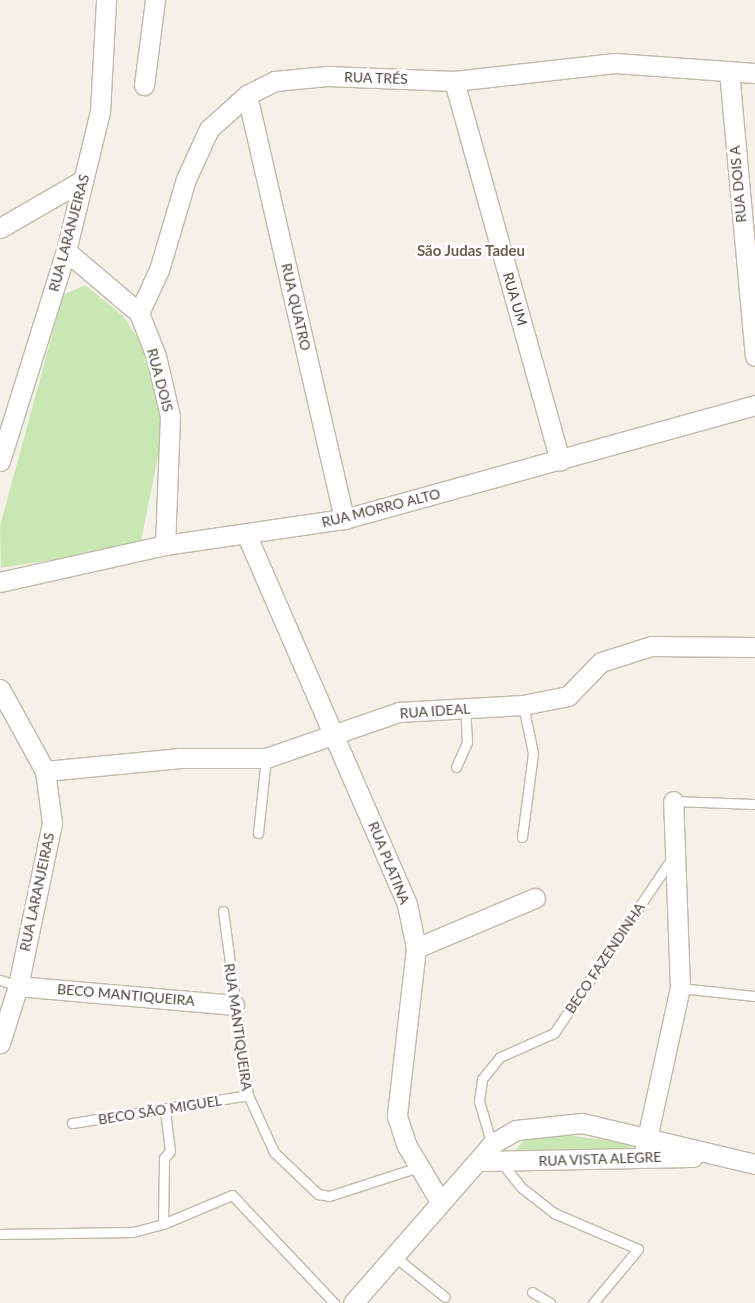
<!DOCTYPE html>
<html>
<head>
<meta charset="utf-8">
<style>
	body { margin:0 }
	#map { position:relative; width:755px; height:1303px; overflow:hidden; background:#f3f1e8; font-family:Lato,sans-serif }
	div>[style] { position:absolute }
	.green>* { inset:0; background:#c9e7b2 }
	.roads { filter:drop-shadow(1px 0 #bfbaab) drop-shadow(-1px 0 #bfbaab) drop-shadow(0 1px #bfbaab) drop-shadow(0 -1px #bfbaab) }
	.lane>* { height:9px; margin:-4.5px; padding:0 4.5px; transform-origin:4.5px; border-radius:4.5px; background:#fff }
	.street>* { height:19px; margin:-9.5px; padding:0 9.5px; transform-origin:9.5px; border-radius:9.5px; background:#fff }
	span { translate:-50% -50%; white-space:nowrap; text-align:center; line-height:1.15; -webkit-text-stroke:5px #fff; paint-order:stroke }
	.street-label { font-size:14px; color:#474237 }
	.neighbourhood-label { font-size:15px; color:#69624e; font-weight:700 }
</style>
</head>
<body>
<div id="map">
	<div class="green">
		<div style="clip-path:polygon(85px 285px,123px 316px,152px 359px,165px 421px,141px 541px,132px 547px,1px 568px,0 526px,63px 295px)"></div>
		<div style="clip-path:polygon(529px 1134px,567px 1135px,632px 1144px,631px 1151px,531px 1157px,516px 1150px)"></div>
	</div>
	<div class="roads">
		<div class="lane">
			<div style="left:456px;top:767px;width:27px;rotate:-66deg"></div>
			<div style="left:467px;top:742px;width:34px;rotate:-93deg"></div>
			<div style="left:673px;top:801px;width:82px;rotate:2.1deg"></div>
			<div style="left:258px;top:833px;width:75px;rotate:-83.9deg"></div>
			<div style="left:522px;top:837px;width:85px;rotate:-82.5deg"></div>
			<div style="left:533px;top:753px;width:49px;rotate:-101.8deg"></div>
			<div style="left:223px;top:911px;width:186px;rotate:82.3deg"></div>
			<div style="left:248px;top:1095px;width:63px;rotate:65.5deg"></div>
			<div style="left:274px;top:1152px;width:61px;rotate:43.7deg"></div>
			<div style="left:318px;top:1194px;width:11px;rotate:10deg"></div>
			<div style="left:329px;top:1196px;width:95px;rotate:-17.9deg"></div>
			<div style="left:0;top:980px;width:19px;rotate:18deg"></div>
			<div style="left:680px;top:988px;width:75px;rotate:6.1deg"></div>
			<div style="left:72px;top:1123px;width:178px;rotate:-9deg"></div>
			<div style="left:492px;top:1145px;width:46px;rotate:-106.5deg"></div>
			<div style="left:479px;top:1101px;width:22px;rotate:-82deg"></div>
			<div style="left:482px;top:1079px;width:28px;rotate:-51deg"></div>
			<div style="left:500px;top:1057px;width:59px;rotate:-24deg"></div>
			<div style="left:554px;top:1033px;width:211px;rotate:-56deg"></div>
			<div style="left:500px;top:1161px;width:35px;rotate:51deg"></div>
			<div style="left:522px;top:1188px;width:41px;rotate:38deg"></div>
			<div style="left:554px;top:1213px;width:91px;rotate:23.2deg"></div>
			<div style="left:638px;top:1249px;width:70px;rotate:129.8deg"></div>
			<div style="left:163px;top:1224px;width:66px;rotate:-89.1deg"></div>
			<div style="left:164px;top:1158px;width:9px;rotate:-49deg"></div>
			<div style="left:170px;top:1151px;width:40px;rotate:-97.1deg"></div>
			<div style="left:0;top:1234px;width:133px;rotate:-0.9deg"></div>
			<div style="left:133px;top:1232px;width:31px;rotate:-15deg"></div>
			<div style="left:163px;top:1224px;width:75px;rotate:-22.8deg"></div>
			<div style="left:232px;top:1195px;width:149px;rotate:46.6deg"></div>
			<div style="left:394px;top:1256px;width:65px;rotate:38.8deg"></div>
			<div style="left:532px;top:1292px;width:21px;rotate:31deg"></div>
		</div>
		<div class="street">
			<div style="left:729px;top:71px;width:286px;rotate:84.8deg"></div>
			<div style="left:454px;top:81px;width:394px;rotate:74.4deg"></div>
			<div style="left:144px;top:85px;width:86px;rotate:-82.6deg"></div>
			<div style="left:247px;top:95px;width:435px;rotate:77.1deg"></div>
			<div style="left:0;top:228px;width:96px;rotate:-30deg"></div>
			<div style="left:66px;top:251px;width:96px;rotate:40.3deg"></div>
			<div style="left:139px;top:313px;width:46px;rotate:68.4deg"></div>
			<div style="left:156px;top:356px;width:62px;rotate:76.9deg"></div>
			<div style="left:170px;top:416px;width:129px;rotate:92.2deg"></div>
			<div style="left:139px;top:313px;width:47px;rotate:-65.1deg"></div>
			<div style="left:159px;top:270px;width:95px;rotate:-73.5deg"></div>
			<div style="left:186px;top:179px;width:55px;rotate:-65.3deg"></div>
			<div style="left:209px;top:129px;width:51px;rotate:-41.8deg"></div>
			<div style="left:247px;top:95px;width:31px;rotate:-27deg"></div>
			<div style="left:275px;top:81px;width:52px;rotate:-5.5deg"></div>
			<div style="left:327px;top:76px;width:127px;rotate:2.3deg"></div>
			<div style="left:454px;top:81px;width:162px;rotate:-6.4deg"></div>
			<div style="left:615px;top:63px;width:140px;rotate:4.1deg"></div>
			<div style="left:0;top:461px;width:220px;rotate:-72.6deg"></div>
			<div style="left:66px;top:251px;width:143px;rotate:-76.3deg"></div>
			<div style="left:100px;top:112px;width:112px;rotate:-86.9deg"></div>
			<div style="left:247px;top:536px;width:401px;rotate:66.5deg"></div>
			<div style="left:407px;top:904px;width:45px;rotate:78.4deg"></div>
			<div style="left:416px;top:948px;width:169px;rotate:96.5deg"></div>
			<div style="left:397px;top:1116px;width:32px;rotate:72deg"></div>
			<div style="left:407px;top:1146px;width:66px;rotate:59.2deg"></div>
			<div style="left:0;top:582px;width:169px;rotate:-12.6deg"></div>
			<div style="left:165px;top:545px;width:181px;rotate:-8.3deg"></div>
			<div style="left:344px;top:519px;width:427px;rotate:-15.5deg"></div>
			<div style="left:0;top:689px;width:94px;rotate:61.2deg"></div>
			<div style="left:45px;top:771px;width:52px;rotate:82.3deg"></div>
			<div style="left:52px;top:823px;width:167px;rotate:101.8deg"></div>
			<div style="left:18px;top:986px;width:60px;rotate:107.5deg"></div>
			<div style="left:45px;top:771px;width:136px;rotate:-5.5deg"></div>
			<div style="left:180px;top:758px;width:86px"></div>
			<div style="left:266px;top:758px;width:141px;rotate:-19.1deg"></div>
			<div style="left:399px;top:712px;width:124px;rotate:-3.2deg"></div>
			<div style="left:523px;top:705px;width:46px;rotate:-11.3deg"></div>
			<div style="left:568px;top:696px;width:47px;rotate:-45.9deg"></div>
			<div style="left:601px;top:662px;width:52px;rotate:-17.7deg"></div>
			<div style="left:651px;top:646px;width:104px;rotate:0.6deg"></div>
			<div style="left:416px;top:948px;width:129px;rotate:-22.8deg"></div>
			<div style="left:18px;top:986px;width:217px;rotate:5deg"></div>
			<div style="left:643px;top:1157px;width:173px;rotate:-77.7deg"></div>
			<div style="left:680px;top:988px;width:187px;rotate:-92.1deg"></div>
			<div style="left:479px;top:1161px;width:214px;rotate:-1.1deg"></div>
			<div style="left:353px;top:1303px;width:211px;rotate:-48.8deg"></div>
			<div style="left:492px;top:1144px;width:28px;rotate:-30deg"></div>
			<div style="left:516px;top:1130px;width:66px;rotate:-6.1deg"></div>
			<div style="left:582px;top:1123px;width:178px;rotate:13.3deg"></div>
		</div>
	</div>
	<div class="street-label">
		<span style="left:376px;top:78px;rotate:2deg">RUA TRÉS</span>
		<span style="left:738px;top:184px;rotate:-95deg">RUA DOIS A</span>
		<span style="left:69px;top:233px;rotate:-75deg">RUA LARANJEIRAS</span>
		<span style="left:515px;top:299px;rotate:74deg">RUA UM</span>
		<span style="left:296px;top:307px;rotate:77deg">RUA QUATRO</span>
		<span style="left:160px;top:380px;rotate:75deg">RUA DOIS</span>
		<span style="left:381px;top:508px;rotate:-14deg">RUA MORRO ALTO</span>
		<span style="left:435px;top:711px;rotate:-4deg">RUA IDEAL</span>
		<span style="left:389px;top:863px;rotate:68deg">RUA PLATINA</span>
		<span style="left:37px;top:892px;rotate:-78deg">RUA LARANJEIRAS</span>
		<span style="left:605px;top:958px;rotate:-56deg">BECO FAZENDINHA</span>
		<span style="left:126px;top:995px;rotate:5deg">BECO MANTIQUEIRA</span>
		<span style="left:238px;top:1027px;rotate:82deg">RUA MANTIQUEIRA</span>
		<span style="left:160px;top:1110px;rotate:-9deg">BECO SÃO MIGUEL</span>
		<span style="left:600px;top:1159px;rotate:-2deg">RUA VISTA ALEGRE</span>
	</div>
	<div class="neighbourhood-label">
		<span style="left:471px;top:251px">São Judas Tadeu</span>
	</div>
</div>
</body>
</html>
